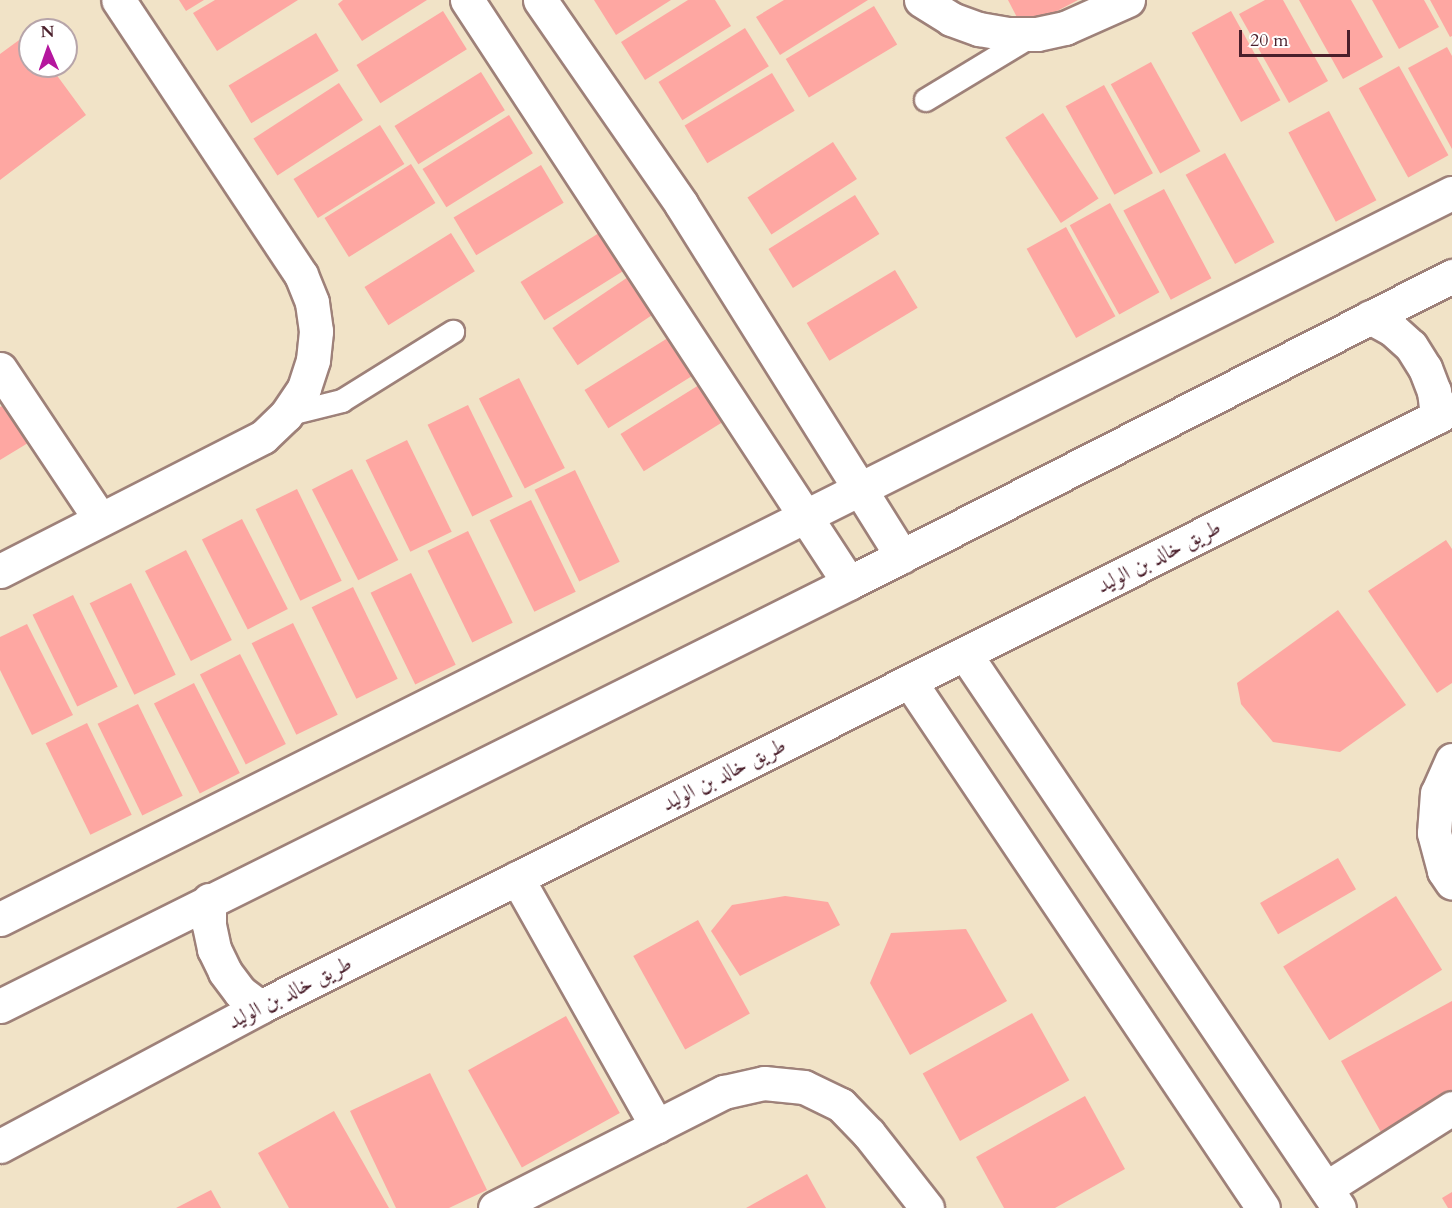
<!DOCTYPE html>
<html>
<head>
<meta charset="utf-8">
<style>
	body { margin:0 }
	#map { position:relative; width:1452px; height:1208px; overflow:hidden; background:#f1e3c7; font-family:Cardo,Amiri,serif }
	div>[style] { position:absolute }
	.building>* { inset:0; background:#fea7a2; transform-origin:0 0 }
	.roads { filter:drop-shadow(2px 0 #9e8179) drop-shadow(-2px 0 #9e8179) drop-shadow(0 2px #9e8179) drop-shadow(0 -2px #9e8179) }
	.service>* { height:22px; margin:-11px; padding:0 11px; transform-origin:11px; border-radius:11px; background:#fff }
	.minor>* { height:33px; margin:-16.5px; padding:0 16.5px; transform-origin:16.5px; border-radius:16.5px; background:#fff }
	.tertiary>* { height:33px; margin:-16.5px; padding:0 16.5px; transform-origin:16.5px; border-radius:16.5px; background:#fff }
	span { translate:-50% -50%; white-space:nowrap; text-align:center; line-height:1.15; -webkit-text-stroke:4.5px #fff; paint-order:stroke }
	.street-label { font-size:21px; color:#4a1f2b }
	.north { position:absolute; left:18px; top:18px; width:60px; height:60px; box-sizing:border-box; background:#fff; border:2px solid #b7a5aa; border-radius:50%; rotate:358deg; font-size:16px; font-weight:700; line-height:24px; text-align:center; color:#4a1f2b }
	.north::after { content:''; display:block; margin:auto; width:21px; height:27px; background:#b5179e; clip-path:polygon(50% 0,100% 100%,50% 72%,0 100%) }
	.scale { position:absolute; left:1239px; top:30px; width:111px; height:27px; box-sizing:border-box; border:3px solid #4a1f2b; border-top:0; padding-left:8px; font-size:18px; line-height:21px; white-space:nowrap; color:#4a1f2b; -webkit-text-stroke:4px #fff; paint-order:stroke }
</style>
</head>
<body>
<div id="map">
	<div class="building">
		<div style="clip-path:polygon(179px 0,204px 0,186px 11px)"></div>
		<div style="clip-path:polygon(215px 0,298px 0,217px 51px,193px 13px)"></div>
		<div style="clip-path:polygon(343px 0,427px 0,362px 41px,338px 4px)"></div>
		<div style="clip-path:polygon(594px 0,671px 0,616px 35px)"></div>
		<div style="clip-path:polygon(688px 0,715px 0,731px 26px,645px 80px,621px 42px)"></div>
		<div style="clip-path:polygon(784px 0,868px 0,780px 55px,756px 17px)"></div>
		<div style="clip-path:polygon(1008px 0,1078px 0,1023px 29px)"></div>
		<div style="clip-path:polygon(1265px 0,1283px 0,1328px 81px,1289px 103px,1239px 14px)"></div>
		<div style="clip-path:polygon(1299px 0,1351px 0,1383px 57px,1343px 79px)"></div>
		<div style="clip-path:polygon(1372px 0,1424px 0,1439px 27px,1399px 49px)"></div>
		<div style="clip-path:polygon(1430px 0,1452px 0,1452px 36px,1450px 37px)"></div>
		<div style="left:874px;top:6px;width:45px;height:103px;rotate:59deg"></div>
		<div style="left:443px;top:11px;width:45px;height:102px;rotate:58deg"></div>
		<div style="left:1231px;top:11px;width:102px;height:45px;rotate:61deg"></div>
		<div style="left:745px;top:28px;width:45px;height:102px;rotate:58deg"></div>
		<div style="left:316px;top:33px;width:44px;height:102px;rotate:59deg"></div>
		<div style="clip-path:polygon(26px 35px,30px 40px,30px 66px,50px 66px,86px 115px,0 180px,0 54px)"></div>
		<div style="clip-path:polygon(1447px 47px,1452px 56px,1452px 149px,1408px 68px)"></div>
		<div style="left:1151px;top:62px;width:102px;height:46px;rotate:61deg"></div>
		<div style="left:1399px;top:66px;width:102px;height:46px;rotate:61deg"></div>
		<div style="left:481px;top:72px;width:45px;height:102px;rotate:58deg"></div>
		<div style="left:772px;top:73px;width:44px;height:102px;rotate:59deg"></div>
		<div style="left:339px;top:83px;width:44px;height:102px;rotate:57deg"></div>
		<div style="left:1104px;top:85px;width:101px;height:44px;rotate:61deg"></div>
		<div style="left:1329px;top:111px;width:101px;height:46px;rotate:62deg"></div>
		<div style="left:1043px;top:113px;width:102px;height:45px;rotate:57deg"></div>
		<div style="left:509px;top:115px;width:45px;height:102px;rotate:58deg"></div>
		<div style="left:380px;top:125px;width:46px;height:102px;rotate:58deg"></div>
		<div style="left:833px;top:142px;width:44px;height:102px;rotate:57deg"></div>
		<div style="left:1225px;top:153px;width:102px;height:45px;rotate:61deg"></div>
		<div style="left:411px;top:164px;width:46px;height:102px;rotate:58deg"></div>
		<div style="left:541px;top:165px;width:44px;height:102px;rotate:59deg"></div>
		<div style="left:1164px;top:189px;width:101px;height:46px;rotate:62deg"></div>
		<div style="left:855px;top:195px;width:46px;height:102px;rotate:58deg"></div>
		<div style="left:1110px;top:203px;width:102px;height:46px;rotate:61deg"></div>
		<div style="left:1066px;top:227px;width:102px;height:45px;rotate:61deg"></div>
		<div style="left:607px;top:228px;width:45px;height:102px;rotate:58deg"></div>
		<div style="left:451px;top:233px;width:45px;height:102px;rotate:58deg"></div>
		<div style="left:895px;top:270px;width:44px;height:103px;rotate:59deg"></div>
		<div style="left:637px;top:271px;width:45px;height:102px;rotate:56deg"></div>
		<div style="left:671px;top:336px;width:45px;height:102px;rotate:58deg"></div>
		<div style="left:519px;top:378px;width:101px;height:45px;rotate:63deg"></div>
		<div style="left:707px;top:380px;width:44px;height:102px;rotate:58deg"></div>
		<div style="clip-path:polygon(4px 405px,28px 443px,0 460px,0 407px)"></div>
		<div style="left:468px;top:405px;width:102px;height:45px;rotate:64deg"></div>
		<div style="left:407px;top:440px;width:102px;height:46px;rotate:64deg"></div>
		<div style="left:352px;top:469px;width:102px;height:45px;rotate:63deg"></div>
		<div style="left:575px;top:470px;width:102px;height:45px;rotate:64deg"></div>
		<div style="left:297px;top:489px;width:102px;height:46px;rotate:64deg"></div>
		<div style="left:531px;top:500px;width:102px;height:46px;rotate:64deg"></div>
		<div style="left:242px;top:519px;width:101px;height:45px;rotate:63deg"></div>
		<div style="left:468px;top:531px;width:102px;height:45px;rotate:64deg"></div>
		<div style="clip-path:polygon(1446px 540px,1452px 549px,1452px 683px,1437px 693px,1368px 591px)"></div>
		<div style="left:186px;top:550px;width:101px;height:46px;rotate:63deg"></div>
		<div style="left:411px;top:573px;width:102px;height:45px;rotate:64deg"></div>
		<div style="left:131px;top:583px;width:102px;height:46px;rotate:64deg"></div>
		<div style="left:353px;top:587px;width:102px;height:46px;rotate:64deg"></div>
		<div style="left:73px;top:595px;width:102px;height:45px;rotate:64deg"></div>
		<div style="clip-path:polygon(1338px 610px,1406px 705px,1340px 752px,1273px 742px,1241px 704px,1237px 683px)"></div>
		<div style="left:293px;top:623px;width:102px;height:46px;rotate:64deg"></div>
		<div style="clip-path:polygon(27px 624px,73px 715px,32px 735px,0 670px,0 637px)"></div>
		<div style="left:240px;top:654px;width:101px;height:45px;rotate:63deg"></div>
		<div style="left:194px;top:683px;width:101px;height:45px;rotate:63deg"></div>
		<div style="left:138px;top:704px;width:102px;height:45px;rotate:64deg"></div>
		<div style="left:87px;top:723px;width:102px;height:46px;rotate:64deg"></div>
		<div style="left:1338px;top:858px;width:36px;height:90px;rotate:60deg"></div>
		<div style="clip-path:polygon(785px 896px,828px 902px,840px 925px,740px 976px,711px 931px,732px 905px)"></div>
		<div style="left:1396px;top:896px;width:87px;height:133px;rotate:58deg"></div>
		<div style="left:698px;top:920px;width:107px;height:74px;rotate:61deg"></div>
		<div style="clip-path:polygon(966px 929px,1007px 1001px,910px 1055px,870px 983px,891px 933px)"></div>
		<div style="clip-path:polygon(1452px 1001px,1452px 1096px,1382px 1134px,1341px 1061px)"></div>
		<div style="left:1032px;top:1013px;width:77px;height:125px;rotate:61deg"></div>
		<div style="left:566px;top:1016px;width:111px;height:112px;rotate:61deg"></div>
		<div style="clip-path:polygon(430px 1073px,487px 1190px,449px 1208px,396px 1208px,350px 1111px)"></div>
		<div style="clip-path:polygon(1085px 1096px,1125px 1169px,1055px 1208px,1004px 1208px,976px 1157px)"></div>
		<div style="clip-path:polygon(334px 1111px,389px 1208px,289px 1208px,258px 1153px)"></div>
		<div style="clip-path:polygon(807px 1174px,826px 1208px,746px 1208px)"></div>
		<div style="clip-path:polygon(211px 1190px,221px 1208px,176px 1208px)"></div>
		<div style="clip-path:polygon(1452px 1192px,1452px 1208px,1448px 1208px,1442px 1198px)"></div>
	</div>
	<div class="roads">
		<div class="service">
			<div style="left:926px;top:100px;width:127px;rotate:-31.2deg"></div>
			<div style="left:286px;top:415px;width:58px;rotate:-14deg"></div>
			<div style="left:342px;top:401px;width:131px;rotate:-31.9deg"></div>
		</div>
		<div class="minor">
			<div style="left:467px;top:0;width:697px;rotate:56.77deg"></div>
			<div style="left:540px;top:0;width:248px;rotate:55.3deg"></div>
			<div style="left:681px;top:204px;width:416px;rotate:57.9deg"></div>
			<div style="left:921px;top:0;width:36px;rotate:32deg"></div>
			<div style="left:951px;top:19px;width:30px;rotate:20deg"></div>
			<div style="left:979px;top:29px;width:28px;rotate:10deg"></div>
			<div style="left:1007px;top:34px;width:30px"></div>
			<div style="left:1037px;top:34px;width:29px;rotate:-12deg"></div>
			<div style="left:1065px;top:28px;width:69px;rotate:-24deg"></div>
			<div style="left:0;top:369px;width:180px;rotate:56.3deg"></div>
			<div style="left:0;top:571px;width:295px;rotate:-27deg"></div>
			<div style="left:263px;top:437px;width:32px;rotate:-44deg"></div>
			<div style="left:286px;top:415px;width:32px;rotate:-56deg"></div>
			<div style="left:304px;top:388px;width:29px;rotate:-72deg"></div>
			<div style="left:313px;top:360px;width:29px;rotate:-84deg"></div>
			<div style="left:316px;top:331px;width:29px;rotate:-98deg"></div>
			<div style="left:312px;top:302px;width:29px;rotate:-112deg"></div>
			<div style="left:301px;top:275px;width:330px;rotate:-123.6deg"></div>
			<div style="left:965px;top:654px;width:668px;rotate:55.98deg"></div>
			<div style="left:910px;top:682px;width:633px;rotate:56.13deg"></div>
			<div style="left:1452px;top:760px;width:36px;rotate:114deg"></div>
			<div style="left:1437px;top:793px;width:40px;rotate:94.3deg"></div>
			<div style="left:1434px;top:833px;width:39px;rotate:75deg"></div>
			<div style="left:1444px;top:871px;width:14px;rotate:56deg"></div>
			<div style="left:517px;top:878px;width:285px;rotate:60.6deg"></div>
			<div style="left:0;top:919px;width:1623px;rotate:-26.57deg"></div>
			<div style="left:1326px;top:1188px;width:149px;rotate:-32.4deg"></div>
			<div style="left:495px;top:1208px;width:257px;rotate:-26.9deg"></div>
			<div style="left:724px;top:1092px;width:41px;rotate:-12.7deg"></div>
			<div style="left:764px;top:1083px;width:40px;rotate:5.7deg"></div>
			<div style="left:804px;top:1087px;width:41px;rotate:25.9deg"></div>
			<div style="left:841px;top:1105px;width:40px;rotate:46deg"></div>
			<div style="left:869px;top:1134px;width:94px;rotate:51.9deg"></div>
		</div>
		<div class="tertiary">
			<div style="left:1370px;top:317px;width:25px;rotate:29deg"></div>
			<div style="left:1392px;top:329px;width:25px;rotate:42deg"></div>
			<div style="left:1411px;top:346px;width:26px;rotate:58deg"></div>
			<div style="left:1425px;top:368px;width:25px;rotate:69deg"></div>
			<div style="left:1434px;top:391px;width:26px;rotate:83deg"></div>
			<div style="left:209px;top:900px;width:25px;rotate:90deg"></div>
			<div style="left:209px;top:925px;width:25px;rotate:78deg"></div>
			<div style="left:214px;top:949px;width:25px;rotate:64deg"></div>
			<div style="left:225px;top:972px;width:25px;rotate:53deg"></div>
			<div style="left:240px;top:992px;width:25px;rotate:37deg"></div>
			<div style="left:0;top:1006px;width:949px;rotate:-26.48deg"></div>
			<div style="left:849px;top:583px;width:677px;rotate:-26.98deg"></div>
			<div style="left:0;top:1146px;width:295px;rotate:-28.1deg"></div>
			<div style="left:260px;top:1007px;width:1334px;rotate:-26.64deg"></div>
		</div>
	</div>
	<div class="street-label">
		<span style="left:1159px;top:557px;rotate:-27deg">طريق خالد بن الوليد</span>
		<span style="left:724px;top:775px;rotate:-27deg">طريق خالد بن الوليد</span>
		<span style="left:290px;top:993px;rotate:-27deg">طريق خالد بن الوليد</span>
	</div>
	<div class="north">N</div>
	<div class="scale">20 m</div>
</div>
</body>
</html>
